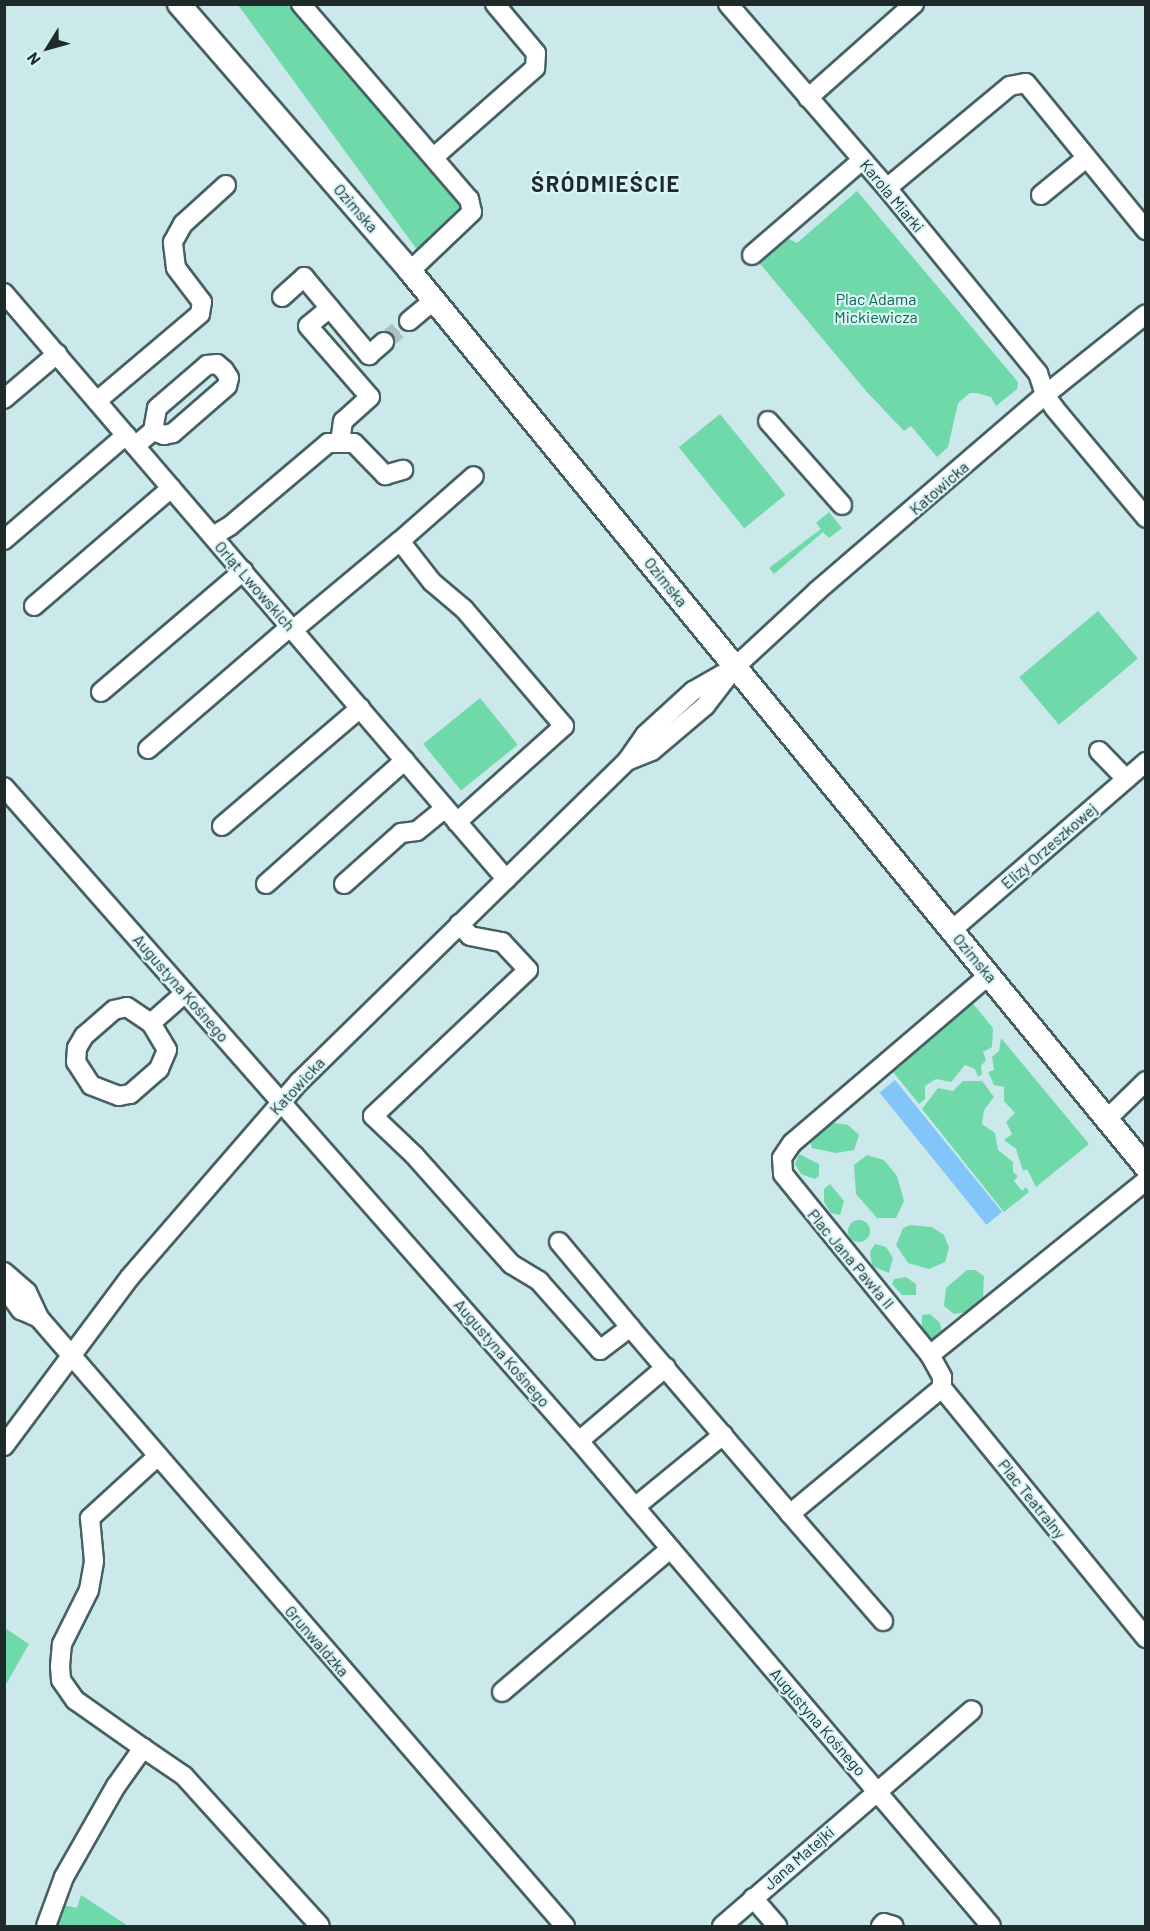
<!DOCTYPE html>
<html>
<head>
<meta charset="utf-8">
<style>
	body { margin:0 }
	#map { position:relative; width:1150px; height:1931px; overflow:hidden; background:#cbe8ea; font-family:Barlow,sans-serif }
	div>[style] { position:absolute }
	.green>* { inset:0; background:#70d9aa; transform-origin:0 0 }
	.round { border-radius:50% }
	.water>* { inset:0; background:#82c5f9; transform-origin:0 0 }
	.minor-tunnel>* { height:18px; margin-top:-9px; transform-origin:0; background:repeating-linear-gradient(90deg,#a9c2c4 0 18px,transparent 0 27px) }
	.roads { filter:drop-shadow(2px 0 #476063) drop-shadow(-2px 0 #476063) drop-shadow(0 2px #476063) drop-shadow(0 -2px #476063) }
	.minor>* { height:18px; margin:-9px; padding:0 9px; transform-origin:9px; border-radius:9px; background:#fff }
	.major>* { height:22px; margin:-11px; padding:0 11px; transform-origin:11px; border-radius:11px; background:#fff }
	span { translate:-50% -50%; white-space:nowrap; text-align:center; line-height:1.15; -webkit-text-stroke:4.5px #d8f5f7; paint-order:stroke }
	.street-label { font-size:16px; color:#1f2a2b }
	.park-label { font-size:16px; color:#106748 }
	.district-label { font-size:22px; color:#1f2a2b; font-weight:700; letter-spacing:1.5px }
	.frame { position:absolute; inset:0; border:6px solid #1f2a2b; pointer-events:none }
	.north { position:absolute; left:18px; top:18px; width:60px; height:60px; -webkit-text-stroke:4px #d8f5f7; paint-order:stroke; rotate:233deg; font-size:16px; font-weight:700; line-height:24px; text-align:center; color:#1f2a2b }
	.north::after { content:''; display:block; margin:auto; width:21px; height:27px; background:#1f2a2b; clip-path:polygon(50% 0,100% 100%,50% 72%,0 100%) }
</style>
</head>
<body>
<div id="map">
	<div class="green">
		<div style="clip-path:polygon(238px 5px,290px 5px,463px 209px,418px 251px)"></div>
		<div style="clip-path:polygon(857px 191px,1018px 382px,1017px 389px,996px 406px,991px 397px,977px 393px,970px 393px,958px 403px,948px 447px,937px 457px,911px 426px,904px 431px,866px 391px,757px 260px,785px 237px,797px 243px)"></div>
		<div style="left:720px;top:414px;width:104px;height:53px;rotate:51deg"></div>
		<div style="clip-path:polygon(829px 512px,842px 528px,829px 538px,823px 532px,774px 574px,769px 568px,821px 529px,816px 523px)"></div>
		<div style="left:1098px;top:611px;width:62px;height:103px;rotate:50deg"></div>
		<div style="left:480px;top:698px;width:60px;height:73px;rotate:51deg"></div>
		<div style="clip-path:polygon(970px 1000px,993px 1028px,992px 1047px,983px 1052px,986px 1060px,981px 1066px,982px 1074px,978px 1077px,975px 1069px,965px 1065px,951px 1082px,936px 1079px,925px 1086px,925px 1099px,919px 1104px,889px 1067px)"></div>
		<div style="clip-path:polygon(1001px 1038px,1089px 1144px,1036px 1187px,1027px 1169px,1023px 1171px,1016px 1149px,1004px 1140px,1012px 1134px,1006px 1122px,1015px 1113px,1004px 1101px,1004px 1087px,994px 1085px,988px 1072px,994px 1070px,992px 1057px,999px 1051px)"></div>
		<div style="clip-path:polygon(963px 1081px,982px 1081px,994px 1097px,984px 1110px,982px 1124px,995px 1133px,998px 1150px,1013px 1162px,1013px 1172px,1018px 1176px,1014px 1181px,1022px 1191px,1026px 1187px,1029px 1192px,1004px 1212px,922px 1109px,938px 1088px,953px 1091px)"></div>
		<div style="clip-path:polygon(835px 1123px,848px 1125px,859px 1135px,854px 1150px,836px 1153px,812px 1148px,810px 1140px,815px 1134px)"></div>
		<div style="clip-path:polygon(799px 1154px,819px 1164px,819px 1176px,815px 1179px,801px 1174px,795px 1164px)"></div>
		<div style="clip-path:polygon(867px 1155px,884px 1160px,897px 1176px,904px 1201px,896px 1218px,877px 1218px,856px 1194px,854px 1165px)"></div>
		<div style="clip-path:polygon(830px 1184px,844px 1201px,840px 1215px,831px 1213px,824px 1202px,824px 1189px)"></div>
		<div class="round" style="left:848px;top:1220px;width:22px;height:22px"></div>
		<div style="clip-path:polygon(910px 1225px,932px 1227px,944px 1235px,949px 1248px,945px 1262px,929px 1269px,908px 1263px,896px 1245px,903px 1228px)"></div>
		<div style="clip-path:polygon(875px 1244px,886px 1247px,893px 1258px,889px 1273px,872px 1266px,870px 1252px)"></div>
		<div style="clip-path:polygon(967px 1270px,975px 1270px,984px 1276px,983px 1298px,966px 1312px,954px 1314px,944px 1306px,946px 1288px)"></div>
		<div style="clip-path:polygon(906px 1277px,916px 1284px,916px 1295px,902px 1295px,892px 1284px,894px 1279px)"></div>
		<div style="clip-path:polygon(930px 1314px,940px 1323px,942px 1332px,935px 1341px,926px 1336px,922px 1326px,922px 1315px)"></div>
		<div style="clip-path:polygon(5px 1628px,29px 1644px,5px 1686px)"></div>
		<div style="clip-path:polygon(81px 1895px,128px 1926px,58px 1926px,63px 1905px,77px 1908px)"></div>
	</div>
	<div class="water">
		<div style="left:895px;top:1080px;width:170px;height:20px;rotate:51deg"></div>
	</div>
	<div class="minor-tunnel">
		<div style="left:384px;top:342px;width:33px;rotate:-40deg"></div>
	</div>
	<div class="roads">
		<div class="minor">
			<div style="left:301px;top:4px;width:257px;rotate:49.3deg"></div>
			<div style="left:469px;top:199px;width:13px;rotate:77deg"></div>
			<div style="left:472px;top:212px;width:86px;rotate:136.4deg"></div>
			<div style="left:728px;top:4px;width:243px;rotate:49.2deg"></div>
			<div style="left:887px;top:188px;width:239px;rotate:50.8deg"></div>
			<div style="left:1038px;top:373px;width:23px;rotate:72deg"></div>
			<div style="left:1045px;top:395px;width:17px;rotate:54deg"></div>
			<div style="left:1055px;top:409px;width:142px;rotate:50.1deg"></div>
			<div style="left:808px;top:98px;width:142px;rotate:-41.6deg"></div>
			<div style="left:434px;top:157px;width:135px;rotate:-41.4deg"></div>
			<div style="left:535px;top:68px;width:15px;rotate:-86deg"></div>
			<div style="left:536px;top:53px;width:64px;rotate:-129.9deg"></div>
			<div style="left:887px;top:188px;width:160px;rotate:-39.7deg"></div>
			<div style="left:1010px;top:86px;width:16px;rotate:-11deg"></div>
			<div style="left:1026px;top:83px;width:190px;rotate:50.8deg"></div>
			<div style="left:1041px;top:195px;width:58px;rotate:-39.4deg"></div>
			<div style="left:752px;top:255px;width:145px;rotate:-40.8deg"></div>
			<div style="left:4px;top:293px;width:772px;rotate:49.41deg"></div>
			<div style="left:282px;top:297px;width:30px;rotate:-42deg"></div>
			<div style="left:304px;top:277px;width:102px;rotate:50.2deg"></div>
			<div style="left:369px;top:355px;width:20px;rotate:-41deg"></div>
			<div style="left:330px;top:308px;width:28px;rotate:141deg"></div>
			<div style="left:308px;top:326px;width:94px;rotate:48.9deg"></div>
			<div style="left:370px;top:397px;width:36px;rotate:138deg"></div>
			<div style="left:343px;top:421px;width:22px;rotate:98deg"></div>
			<div style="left:409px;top:321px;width:33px;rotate:-40deg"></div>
			<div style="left:4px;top:399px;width:70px;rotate:-40.3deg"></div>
			<div style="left:97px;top:401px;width:135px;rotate:-40.2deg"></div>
			<div style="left:200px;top:314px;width:12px;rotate:-81deg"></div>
			<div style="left:202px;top:302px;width:43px;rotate:-127.4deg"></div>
			<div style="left:176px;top:268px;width:26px;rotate:-97deg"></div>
			<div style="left:173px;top:242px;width:21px;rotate:-61deg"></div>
			<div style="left:183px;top:224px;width:58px;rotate:-42.2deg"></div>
			<div style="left:768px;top:421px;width:112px;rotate:48.6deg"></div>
			<div style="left:135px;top:446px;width:23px;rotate:-40deg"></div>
			<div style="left:153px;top:431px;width:23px;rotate:-80deg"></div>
			<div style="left:157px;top:408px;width:66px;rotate:-40.7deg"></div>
			<div style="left:207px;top:365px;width:10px;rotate:-6deg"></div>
			<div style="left:217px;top:364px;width:9px;rotate:41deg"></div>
			<div style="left:224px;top:370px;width:9px;rotate:58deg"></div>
			<div style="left:229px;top:378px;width:8px;rotate:104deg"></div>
			<div style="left:227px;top:386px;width:72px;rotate:139deg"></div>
			<div style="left:173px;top:433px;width:9px;rotate:167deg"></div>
			<div style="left:164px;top:435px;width:12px;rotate:-160deg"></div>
			<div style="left:213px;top:536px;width:21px;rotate:-31deg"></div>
			<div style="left:231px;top:525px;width:127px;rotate:-40.2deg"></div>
			<div style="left:328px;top:443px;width:26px"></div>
			<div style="left:354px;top:443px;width:45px;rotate:45.9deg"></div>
			<div style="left:385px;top:475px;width:19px;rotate:-16deg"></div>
			<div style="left:4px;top:540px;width:161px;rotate:-40.7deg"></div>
			<div style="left:400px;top:541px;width:98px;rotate:-41.3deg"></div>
			<div style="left:34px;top:606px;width:181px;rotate:-40.7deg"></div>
			<div style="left:293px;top:630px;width:139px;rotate:-39.8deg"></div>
			<div style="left:400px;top:541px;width:52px;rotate:52deg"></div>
			<div style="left:432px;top:582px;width:42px;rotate:40.2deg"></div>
			<div style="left:464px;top:609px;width:154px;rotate:49.5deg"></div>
			<div style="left:564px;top:726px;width:144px;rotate:138.1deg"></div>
			<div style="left:101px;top:692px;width:187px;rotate:-40.4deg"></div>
			<div style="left:148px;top:749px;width:187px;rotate:-40.7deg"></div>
			<div style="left:1099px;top:751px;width:39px;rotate:46deg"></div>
			<div style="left:627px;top:761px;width:27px;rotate:-22deg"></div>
			<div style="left:652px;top:751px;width:70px;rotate:-40.3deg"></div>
			<div style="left:705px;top:706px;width:49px;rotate:-52.4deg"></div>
			<div style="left:735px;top:667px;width:112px;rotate:-42.8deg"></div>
			<div style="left:817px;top:591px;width:301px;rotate:-40.7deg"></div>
			<div style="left:1045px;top:395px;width:129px;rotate:-38.7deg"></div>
			<div style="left:4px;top:787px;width:871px;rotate:48.68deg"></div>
			<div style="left:579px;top:1441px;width:636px;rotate:49.65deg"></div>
			<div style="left:222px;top:826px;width:182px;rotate:-40.5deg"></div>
			<div style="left:266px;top:884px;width:186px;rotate:-41.7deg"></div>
			<div style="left:344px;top:884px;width:76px;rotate:-41.8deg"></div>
			<div style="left:401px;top:833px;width:16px;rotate:-7deg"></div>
			<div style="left:417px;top:831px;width:36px;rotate:-39deg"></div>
			<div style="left:459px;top:924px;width:16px;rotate:47deg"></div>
			<div style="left:470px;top:936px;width:33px;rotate:11deg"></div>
			<div style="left:502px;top:942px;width:38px;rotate:47deg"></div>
			<div style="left:528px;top:970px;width:213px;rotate:136.7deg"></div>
			<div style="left:373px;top:1116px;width:57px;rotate:43.6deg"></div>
			<div style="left:414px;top:1155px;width:146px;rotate:48.3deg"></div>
			<div style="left:511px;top:1264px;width:33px;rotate:31deg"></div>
			<div style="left:539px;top:1281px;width:92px;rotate:48.5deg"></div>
			<div style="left:600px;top:1350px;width:38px;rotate:-37deg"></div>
			<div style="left:630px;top:1327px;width:246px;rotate:49.4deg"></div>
			<div style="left:790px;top:1514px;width:197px;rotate:-39.7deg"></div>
			<div style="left:952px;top:930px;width:257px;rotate:-40.9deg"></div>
			<div style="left:989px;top:975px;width:259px;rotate:139.5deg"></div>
			<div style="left:792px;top:1143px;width:18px;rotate:124deg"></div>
			<div style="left:782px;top:1158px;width:16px;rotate:86deg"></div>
			<div style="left:783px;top:1174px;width:233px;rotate:50.9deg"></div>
			<div style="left:930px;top:1355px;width:25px;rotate:61deg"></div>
			<div style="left:942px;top:1377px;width:11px;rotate:90deg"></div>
			<div style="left:942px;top:1388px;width:323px;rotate:50.8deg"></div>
			<div style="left:151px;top:1023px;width:31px;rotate:59deg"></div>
			<div style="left:167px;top:1050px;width:21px;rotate:113deg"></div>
			<div style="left:159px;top:1069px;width:38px;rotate:139deg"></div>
			<div style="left:130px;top:1094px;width:11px;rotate:170deg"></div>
			<div style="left:119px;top:1096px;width:30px;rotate:-159deg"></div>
			<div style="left:91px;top:1085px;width:27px;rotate:-123deg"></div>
			<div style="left:76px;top:1062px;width:14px;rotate:-86deg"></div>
			<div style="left:77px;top:1048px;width:14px;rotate:-60deg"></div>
			<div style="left:84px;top:1036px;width:40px;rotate:-41deg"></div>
			<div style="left:114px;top:1010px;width:13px;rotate:-13deg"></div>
			<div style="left:127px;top:1007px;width:29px;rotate:34deg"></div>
			<div style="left:151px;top:1023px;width:45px;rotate:-41.4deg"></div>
			<div style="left:1106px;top:1120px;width:56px;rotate:-44.3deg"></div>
			<div style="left:559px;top:1242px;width:111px;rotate:50.1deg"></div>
			<div style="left:4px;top:1272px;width:30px;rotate:41deg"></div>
			<div style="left:27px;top:1292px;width:29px;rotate:65deg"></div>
			<div style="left:39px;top:1318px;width:804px;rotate:49.14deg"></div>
			<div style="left:4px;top:1287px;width:29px;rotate:54deg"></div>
			<div style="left:21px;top:1310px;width:20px;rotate:24deg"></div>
			<div style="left:930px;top:1355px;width:277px;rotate:-38.9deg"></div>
			<div style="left:579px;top:1441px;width:114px;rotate:-40.4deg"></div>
			<div style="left:4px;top:1446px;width:211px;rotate:-53.3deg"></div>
			<div style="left:130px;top:1277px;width:258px;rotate:-49.1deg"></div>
			<div style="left:299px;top:1082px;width:459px;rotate:-44.4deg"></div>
			<div style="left:627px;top:761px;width:32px;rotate:-55deg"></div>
			<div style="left:645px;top:735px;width:65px;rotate:-42.5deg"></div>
			<div style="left:693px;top:691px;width:48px;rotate:-29.7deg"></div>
			<div style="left:635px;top:1507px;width:114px;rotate:-39.3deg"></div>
			<div style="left:790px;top:1514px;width:142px;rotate:49deg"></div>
			<div style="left:502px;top:1692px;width:221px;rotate:-40.4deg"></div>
			<div style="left:143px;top:1748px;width:50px;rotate:34.3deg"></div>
			<div style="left:184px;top:1776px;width:202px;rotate:47.8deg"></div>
			<div style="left:753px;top:1898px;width:37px;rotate:49deg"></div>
			<div style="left:46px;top:1926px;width:52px;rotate:-69.8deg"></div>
			<div style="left:64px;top:1877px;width:105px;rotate:-60.3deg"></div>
			<div style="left:116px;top:1786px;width:47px;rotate:-54.6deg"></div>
			<div style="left:143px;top:1748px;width:83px;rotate:-144.8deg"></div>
			<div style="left:75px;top:1700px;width:24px;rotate:-125deg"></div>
			<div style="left:61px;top:1680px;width:14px;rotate:-94deg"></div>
			<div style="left:60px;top:1666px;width:22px;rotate:-85deg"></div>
			<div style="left:62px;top:1644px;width:60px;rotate:-63.4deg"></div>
			<div style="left:89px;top:1590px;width:29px;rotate:-80deg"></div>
			<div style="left:94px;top:1561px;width:43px;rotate:-95.3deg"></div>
			<div style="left:90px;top:1518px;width:92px;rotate:-42.4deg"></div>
			<div style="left:722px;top:1926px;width:330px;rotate:-40.8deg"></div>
			<div style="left:881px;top:1926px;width:4px;rotate:-45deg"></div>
			<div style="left:884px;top:1923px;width:10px;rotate:17deg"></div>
		</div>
		<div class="major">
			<div style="left:179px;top:4px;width:353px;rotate:49.1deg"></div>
			<div style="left:410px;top:271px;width:1160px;rotate:50.6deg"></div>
		</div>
	</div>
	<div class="street-label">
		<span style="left:892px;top:196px;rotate:50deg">Karola Miarki</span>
		<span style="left:356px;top:208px;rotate:49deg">Ozimska</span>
		<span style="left:939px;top:488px;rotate:-41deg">Katowicka</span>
		<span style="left:666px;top:582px;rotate:51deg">Ozimska</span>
		<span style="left:255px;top:586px;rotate:49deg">Orląt Lwowskich</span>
		<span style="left:1049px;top:846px;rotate:-41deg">Elizy Orzeszkowej</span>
		<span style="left:975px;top:958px;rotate:50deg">Ozimska</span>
		<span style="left:181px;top:988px;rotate:49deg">Augustyna Kośnego</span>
		<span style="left:297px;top:1086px;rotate:-47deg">Katowicka</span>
		<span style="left:851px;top:1259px;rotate:50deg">Plac Jana Pawła II</span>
		<span style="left:502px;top:1353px;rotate:49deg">Augustyna Kośnego</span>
		<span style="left:1032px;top:1499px;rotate:51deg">Plac Teatralny</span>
		<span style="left:317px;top:1641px;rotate:49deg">Grunwaldzka</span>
		<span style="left:818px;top:1722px;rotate:49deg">Augustyna Kośnego</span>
		<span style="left:799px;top:1858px;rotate:-41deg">Jana Matejki</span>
	</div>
	<div class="park-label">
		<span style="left:876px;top:308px">Plac Adama<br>Mickiewicza</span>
	</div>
	<div class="district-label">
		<span style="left:606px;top:184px">ŚRÓDMIEŚCIE</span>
	</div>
	<div class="frame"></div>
	<div class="north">N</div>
</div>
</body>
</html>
